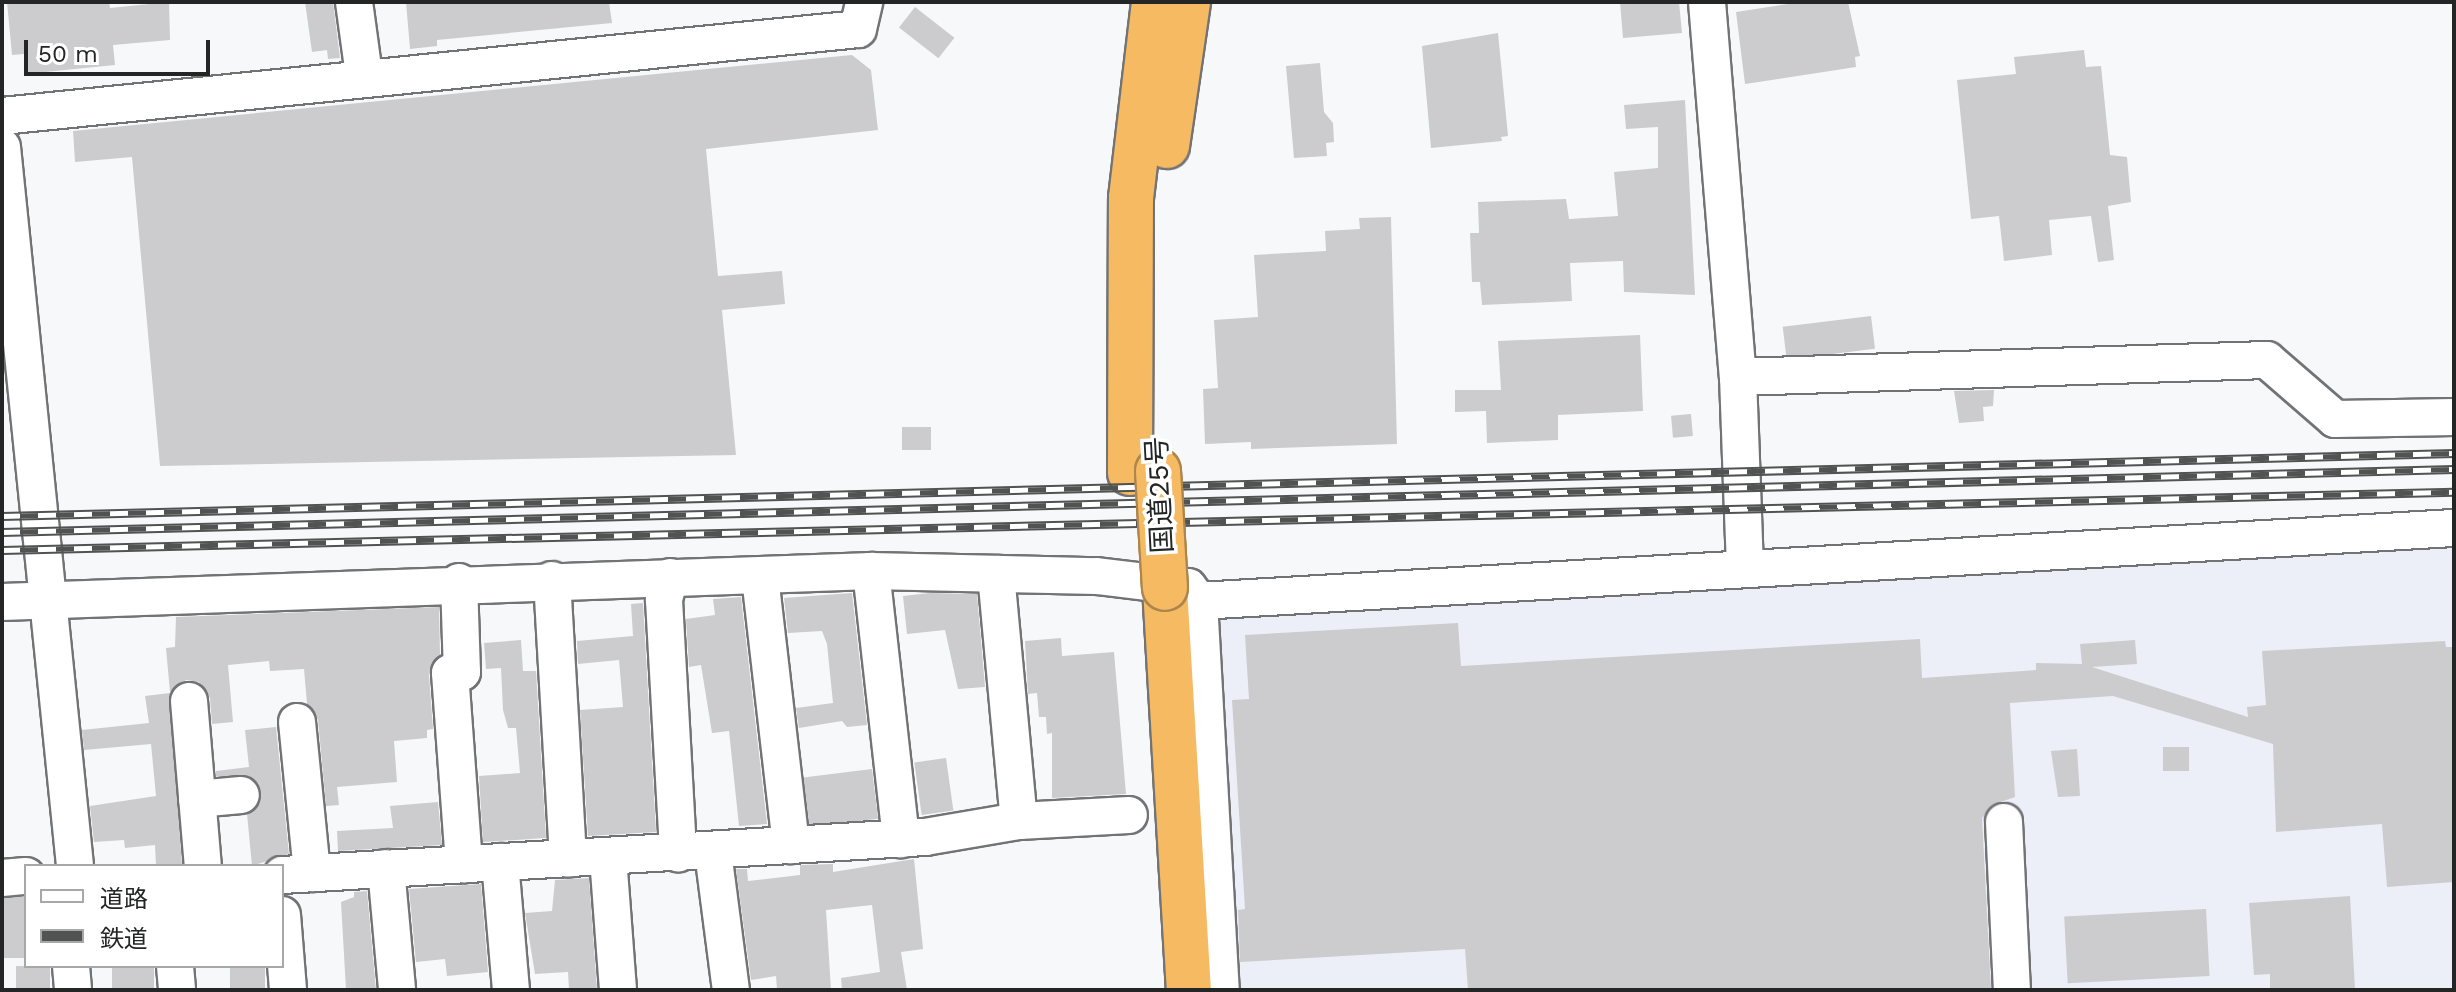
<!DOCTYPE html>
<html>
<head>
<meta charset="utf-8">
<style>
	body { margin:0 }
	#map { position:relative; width:2456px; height:992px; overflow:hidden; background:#f7f8f9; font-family:"Work Sans","Noto Sans JP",sans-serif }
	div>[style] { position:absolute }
	.built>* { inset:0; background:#eceff8 }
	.building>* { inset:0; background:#ccccce; transform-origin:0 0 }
	.roads { filter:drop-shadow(2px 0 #727374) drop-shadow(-2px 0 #727374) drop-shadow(0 2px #727374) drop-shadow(0 -2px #727374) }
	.minor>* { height:36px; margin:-18px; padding:0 18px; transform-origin:18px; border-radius:18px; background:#fff }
	.highway>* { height:44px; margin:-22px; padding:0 22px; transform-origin:22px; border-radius:22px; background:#f6ba63 }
	.rail>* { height:9px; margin-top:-4.5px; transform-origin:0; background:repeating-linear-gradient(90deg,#fff 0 18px,#515252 0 36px); box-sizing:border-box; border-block:2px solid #515252 }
	.bridges { filter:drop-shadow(2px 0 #ac864d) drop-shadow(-2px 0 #ac864d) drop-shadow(0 2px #ac864d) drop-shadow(0 -2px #ac864d) }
	.highway-bridge>* { height:44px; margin:-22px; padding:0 22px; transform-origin:22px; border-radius:22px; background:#f6ba63 }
	span { translate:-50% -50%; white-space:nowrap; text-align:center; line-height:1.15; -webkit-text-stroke:7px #fff; paint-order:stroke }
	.street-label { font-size:28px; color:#242525 }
	.frame { position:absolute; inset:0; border:4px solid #242525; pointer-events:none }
	.legend { position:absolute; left:24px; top:864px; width:260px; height:104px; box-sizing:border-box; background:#fff; border:2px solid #a7a8a8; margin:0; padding:10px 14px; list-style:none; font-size:24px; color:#242525 }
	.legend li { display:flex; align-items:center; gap:16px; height:40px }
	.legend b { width:40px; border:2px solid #a7a8a8 }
	.scale { position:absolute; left:24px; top:40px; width:186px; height:36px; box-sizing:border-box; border:4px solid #242525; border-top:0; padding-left:10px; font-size:24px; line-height:28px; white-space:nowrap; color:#242525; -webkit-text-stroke:6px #fff; paint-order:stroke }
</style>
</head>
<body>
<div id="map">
	<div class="built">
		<div style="clip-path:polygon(2454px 537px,2454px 990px,1233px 990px,1209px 625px,1218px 611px)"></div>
	</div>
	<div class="building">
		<div style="clip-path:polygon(7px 2px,109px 2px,110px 8px,169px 2px,170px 40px,113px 45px,115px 65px,25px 74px,24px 54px,12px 55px)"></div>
		<div style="clip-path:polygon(305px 2px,333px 2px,340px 58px,328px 59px,327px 50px,312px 52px)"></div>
		<div style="clip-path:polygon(406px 2px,609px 2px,612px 23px,437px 40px,437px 46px,410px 49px)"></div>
		<div style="clip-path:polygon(1620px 2px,1679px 2px,1682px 33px,1623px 38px)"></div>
		<div style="clip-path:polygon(1800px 2px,1848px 2px,1860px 56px,1855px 57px,1856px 67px,1745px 84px,1736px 12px)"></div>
		<div style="left:915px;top:7px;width:50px;height:26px;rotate:38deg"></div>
		<div style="clip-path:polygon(1498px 33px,1508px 136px,1501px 137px,1502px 141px,1431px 148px,1422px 46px)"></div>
		<div style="clip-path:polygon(2084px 50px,2086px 67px,2101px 66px,2110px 155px,2127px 157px,2131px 202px,2108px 206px,2114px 260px,2098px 262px,2091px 216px,2049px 220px,2052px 255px,2004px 261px,1999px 216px,1971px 219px,1957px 80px,2016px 74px,2014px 57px)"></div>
		<div style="clip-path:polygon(852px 55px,871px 70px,878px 130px,706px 149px,718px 276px,782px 271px,785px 304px,722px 310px,736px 455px,160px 466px,132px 157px,75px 162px,73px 131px)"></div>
		<div style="clip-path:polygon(1320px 63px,1324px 112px,1333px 123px,1334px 142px,1326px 143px,1327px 156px,1294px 158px,1286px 66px)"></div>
		<div style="clip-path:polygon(1685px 100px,1695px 295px,1624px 292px,1623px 261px,1570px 263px,1572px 301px,1482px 305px,1480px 282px,1472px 282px,1470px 233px,1479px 233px,1478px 202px,1566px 199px,1569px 219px,1618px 216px,1614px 172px,1658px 168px,1658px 127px,1626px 129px,1624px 105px)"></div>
		<div style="clip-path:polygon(1391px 217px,1397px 444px,1251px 449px,1251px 442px,1205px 444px,1203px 389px,1218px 388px,1214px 320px,1258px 317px,1254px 255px,1326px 251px,1325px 231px,1360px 229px,1359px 218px)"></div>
		<div style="left:1871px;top:316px;width:33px;height:89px;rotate:83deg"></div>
		<div style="clip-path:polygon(1640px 335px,1643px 411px,1558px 415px,1558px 440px,1487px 443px,1486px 411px,1455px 412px,1455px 390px,1501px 390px,1498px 341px)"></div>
		<div style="clip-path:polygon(1994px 390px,1993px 406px,1983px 407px,1984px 421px,1959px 423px,1954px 391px)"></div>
		<div style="left:1691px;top:414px;width:22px;height:20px;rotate:85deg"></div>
		<div style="left:902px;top:427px;width:29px;height:23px"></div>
		<div style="clip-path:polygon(852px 593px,867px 725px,847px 727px,842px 721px,799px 728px,796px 708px,833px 703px,827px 644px,822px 631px,788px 633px,784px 598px)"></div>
		<div style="clip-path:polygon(930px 593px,977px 594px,985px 687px,958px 689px,945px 630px,907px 634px,903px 596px)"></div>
		<div style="clip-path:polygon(741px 597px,767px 824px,739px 826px,729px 731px,712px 733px,701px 665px,689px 667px,686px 619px,715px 615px,713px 599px)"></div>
		<div style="clip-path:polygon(643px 603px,656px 832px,588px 836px,580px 710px,623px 707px,619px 660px,578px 664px,577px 641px,633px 636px,631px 604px)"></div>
		<div style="clip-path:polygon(439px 607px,440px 655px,429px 675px,433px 729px,427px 730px,427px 738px,394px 741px,397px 782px,337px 787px,339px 805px,326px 806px,318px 720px,307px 704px,304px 669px,270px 671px,269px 661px,228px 665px,233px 722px,212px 724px,210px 698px,199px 682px,186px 680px,170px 692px,166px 648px,175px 647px,176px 617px)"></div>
		<div style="clip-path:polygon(1458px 623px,1461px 666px,1920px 639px,1922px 678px,2036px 670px,2036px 663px,2082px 664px,2080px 644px,2135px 640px,2137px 664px,2092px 667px,2248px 717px,2247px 707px,2266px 705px,2262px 651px,2445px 641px,2446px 647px,2452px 647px,2454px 664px,2454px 882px,2387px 887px,2382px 824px,2276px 832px,2273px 744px,2113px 696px,2010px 703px,2015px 797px,1992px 805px,1982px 818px,1991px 990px,1468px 990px,1465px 949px,1240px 962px,1238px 910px,1245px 909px,1232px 700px,1249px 699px,1245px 635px)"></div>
		<div style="clip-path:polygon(1061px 638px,1062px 656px,1114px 652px,1126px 794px,1052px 798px,1052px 733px,1047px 734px,1046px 717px,1039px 717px,1037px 693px,1028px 694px,1025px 641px)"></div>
		<div style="clip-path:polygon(521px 640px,523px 671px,536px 671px,546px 838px,483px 842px,479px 776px,520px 773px,516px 728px,508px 728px,503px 710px,501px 668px,486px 669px,484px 643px)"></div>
		<div style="clip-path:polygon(170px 693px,182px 866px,156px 866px,155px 845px,125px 848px,124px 840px,94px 842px,90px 806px,156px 796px,151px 744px,84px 750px,82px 730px,149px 723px,145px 696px)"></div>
		<div style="clip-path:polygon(276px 727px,289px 854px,252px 866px,247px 814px,260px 803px,259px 784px,249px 776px,216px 776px,216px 771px,249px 767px,245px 730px)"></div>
		<div style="left:2163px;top:747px;width:26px;height:24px"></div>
		<div style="clip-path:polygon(2077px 749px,2080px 796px,2058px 797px,2051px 751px)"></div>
		<div style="left:946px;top:758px;width:53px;height:32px;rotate:82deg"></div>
		<div style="left:872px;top:769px;width:50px;height:69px;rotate:83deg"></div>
		<div style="clip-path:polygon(438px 802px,442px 845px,338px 851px,337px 831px,393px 828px,390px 806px)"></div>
		<div style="clip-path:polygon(914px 859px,923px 949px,901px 952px,907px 990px,842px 990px,841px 978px,880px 972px,872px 905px,826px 910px,831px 990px,777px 990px,776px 976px,751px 980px,736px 869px,747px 869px,748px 881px,800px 875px,800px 865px,833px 864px,833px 872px)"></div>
		<div style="clip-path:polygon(589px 878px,597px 990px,569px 990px,568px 972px,535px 974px,525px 913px,552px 911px,555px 880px)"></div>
		<div style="clip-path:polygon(481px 884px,488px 972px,447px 976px,445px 959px,416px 962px,409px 889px)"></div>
		<div style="clip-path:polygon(367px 891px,376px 990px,346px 990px,341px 902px,354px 897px,354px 892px)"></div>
		<div style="clip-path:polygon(2350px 896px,2355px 990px,2270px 990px,2270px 974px,2254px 975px,2249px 903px)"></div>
		<div style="left:26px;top:897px;width:61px;height:24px;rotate:90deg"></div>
		<div style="left:2206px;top:909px;width:67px;height:142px;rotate:87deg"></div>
		<div style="left:16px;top:966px;width:34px;height:24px"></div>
		<div style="left:112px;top:966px;width:42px;height:24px"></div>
		<div style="left:230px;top:966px;width:35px;height:24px"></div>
	</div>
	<div class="roads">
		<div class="minor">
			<div style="left:354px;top:2px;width:74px;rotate:82.2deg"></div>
			<div style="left:1707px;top:2px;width:376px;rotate:85.3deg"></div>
			<div style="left:1738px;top:377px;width:189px;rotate:87.9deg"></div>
			<div style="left:2px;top:116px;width:860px;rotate:-5.8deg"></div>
			<div style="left:858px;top:29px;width:28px;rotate:-77deg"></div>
			<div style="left:2px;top:147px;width:723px;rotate:84.2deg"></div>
			<div style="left:1738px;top:377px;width:529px;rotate:-1.84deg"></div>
			<div style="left:2267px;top:360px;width:90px;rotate:40.9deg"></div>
			<div style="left:2335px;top:419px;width:119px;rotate:-1deg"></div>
			<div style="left:871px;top:571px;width:270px;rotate:83.6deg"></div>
			<div style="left:996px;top:574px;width:248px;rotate:84.7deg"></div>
			<div style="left:670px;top:577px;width:24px;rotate:105deg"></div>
			<div style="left:664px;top:600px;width:254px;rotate:86.8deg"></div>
			<div style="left:760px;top:577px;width:270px;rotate:83.4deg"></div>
			<div style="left:552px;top:580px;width:279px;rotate:86.7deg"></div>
			<div style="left:459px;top:582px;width:90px;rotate:88.1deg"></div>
			<div style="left:462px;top:672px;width:12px;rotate:175deg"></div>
			<div style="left:450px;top:673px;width:192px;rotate:85.8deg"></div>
			<div style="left:1199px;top:601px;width:1257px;rotate:-3.33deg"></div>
			<div style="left:2px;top:602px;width:870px;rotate:-2.04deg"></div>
			<div style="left:871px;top:571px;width:226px;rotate:1.3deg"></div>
			<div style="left:1097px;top:576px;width:92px;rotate:6.9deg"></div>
			<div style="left:1188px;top:587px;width:18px;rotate:52deg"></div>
			<div style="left:1199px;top:601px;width:390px;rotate:86.8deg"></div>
			<div style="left:189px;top:701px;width:166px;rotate:85.2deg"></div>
			<div style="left:297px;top:722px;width:152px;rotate:84.3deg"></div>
			<div style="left:197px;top:799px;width:44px;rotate:-5.2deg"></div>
			<div style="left:2004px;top:822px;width:168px;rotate:87.3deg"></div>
			<div style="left:713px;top:852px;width:139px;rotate:82.6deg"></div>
			<div style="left:608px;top:857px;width:133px;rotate:85.7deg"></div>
			<div style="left:500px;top:862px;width:128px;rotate:85.1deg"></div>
			<div style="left:386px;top:868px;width:122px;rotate:84.8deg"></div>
			<div style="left:282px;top:875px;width:644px;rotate:-3.38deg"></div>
			<div style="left:925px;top:837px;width:95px;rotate:-9.7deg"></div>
			<div style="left:1019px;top:821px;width:110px;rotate:-3.1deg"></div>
			<div style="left:2px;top:878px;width:24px;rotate:-5deg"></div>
			<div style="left:282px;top:915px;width:75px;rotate:85.4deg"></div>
			<div style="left:71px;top:966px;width:24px;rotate:85deg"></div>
			<div style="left:175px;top:966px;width:24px;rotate:85deg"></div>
		</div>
		<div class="highway">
			<div style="left:1167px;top:146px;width:146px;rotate:-81.7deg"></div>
			<div style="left:1130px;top:473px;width:275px;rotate:-89.8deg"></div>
			<div style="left:1131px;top:198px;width:197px;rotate:-83.3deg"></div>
			<div style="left:1165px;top:588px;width:403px;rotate:86.6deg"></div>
		</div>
	</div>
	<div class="rail">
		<div style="left:2px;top:516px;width:2453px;rotate:-1.47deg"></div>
		<div style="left:2px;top:532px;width:2453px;rotate:-1.47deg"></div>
		<div style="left:2px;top:550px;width:2453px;rotate:-1.36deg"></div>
	</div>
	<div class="bridges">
		<div class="highway-bridge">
			<div style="left:1158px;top:471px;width:117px;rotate:86.6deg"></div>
		</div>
	</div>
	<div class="street-label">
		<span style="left:1160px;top:495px;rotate:-93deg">国道25号</span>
	</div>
	<div class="frame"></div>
	<ul class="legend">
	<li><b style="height:10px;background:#fff"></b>道路</li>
	<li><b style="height:10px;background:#515252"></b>鉄道</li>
	</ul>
	<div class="scale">50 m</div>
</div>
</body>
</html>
